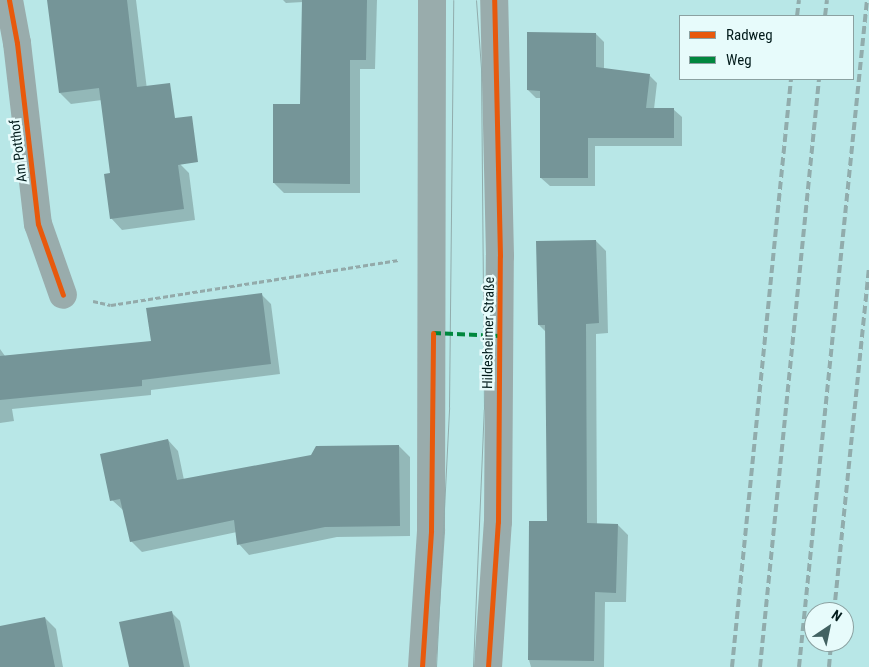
<!DOCTYPE html>
<html>
<head>
<meta charset="utf-8">
<style>
	body { margin:0 }
	#map { position:relative; width:869px; height:667px; overflow:hidden; background:#b8e7e7; font-family:"Roboto Condensed",sans-serif }
	div>[style] { position:absolute }
	.shadow>* { inset:0; background:#0003 }
	.building>* { inset:0; background:#759598 }
	.path>* { height:3px; margin-top:-1.5px; transform-origin:0; background:repeating-linear-gradient(90deg,#93aaaa 0 5px,transparent 0 7.5px) }
	.minor>* { height:28px; margin:-14px; padding:0 14px; transform-origin:14px; border-radius:14px; background:#99acac }
	.tertiary>* { height:28px; margin:-14px; padding:0 14px; transform-origin:14px; border-radius:14px; background:#99acac }
	.tram>* { height:1px; margin:-0.5px; padding:0 0.5px; transform-origin:0.5px; border-radius:0.5px; background:#91acac }
	.rail>* { height:4px; margin-top:-2px; transform-origin:0; background:repeating-linear-gradient(90deg,#91acac 0 8px,transparent 0 12px) }
	.quiet>* { height:4px; margin-top:-2px; transform-origin:0; background:repeating-linear-gradient(90deg,#00873e 0 8px,transparent 0 12px) }
	.cycleway>* { height:5px; margin:-2.5px; padding:0 2.5px; transform-origin:2.5px; border-radius:2.5px; background:#e8590c }
	span { translate:-50% -50%; white-space:nowrap; text-align:center; line-height:1.15; -webkit-text-stroke:5px #e7fbfb; paint-order:stroke }
	.street-label { font-size:14px; color:#021b1b }
	.legend { position:absolute; left:679px; top:15px; width:175px; height:65px; box-sizing:border-box; background:#e7fbfb; border:1px solid #8ba1a1; margin:0; padding:6px 9px; list-style:none; font-size:15px; color:#021b1b }
	.legend li { display:flex; align-items:center; gap:10px; height:25px }
	.legend b { width:25px; border:1px solid #8ba1a1 }
	.north { position:absolute; left:804px; top:602px; width:50px; height:50px; box-sizing:border-box; background:#e7fbfb; border:1px solid #8ba1a1; border-radius:50%; rotate:34deg; font-size:14px; font-weight:700; line-height:20px; text-align:center; color:#021b1b }
	.north::after { content:''; display:block; margin:auto; width:18px; height:22px; background:#426262; clip-path:polygon(50% 0,100% 100%,50% 72%,0 100%) }
</style>
</head>
<body>
<div id="map">
	<div class="shadow">
		<div style="clip-path:polygon(48px 0,136px 0,156px 163px,177px 161px,189px 173px,195px 220px,122px 230px,111px 218px,112px 174px,102px 100px,71px 104px,60px 93px)"></div>
		<div style="clip-path:polygon(283px 0,377px 0,375px 69px,360px 69px,360px 193px,284px 193px,274px 183px,301px 105px,303px 2px,286px 3px)"></div>
		<div style="clip-path:polygon(596px 34px,604px 42px,604px 69px,649px 75px,657px 83px,654px 109px,673px 109px,682px 117px,682px 146px,595px 146px,595px 186px,550px 186px,541px 178px,541px 98px,536px 98px,528px 90px)"></div>
		<div style="clip-path:polygon(596px 241px,606px 251px,608px 333px,596px 334px,597px 524px,618px 525px,628px 535px,626px 602px,605px 602px,604px 667px,531px 667px,529px 660px,548px 522px,546px 332px,539px 325px)"></div>
		<div style="clip-path:polygon(261px 294px,271px 304px,280px 374px,151px 390px,151px 395px,12px 409px,14px 421px,0 423px,0 349px,5px 356px,152px 342px)"></div>
		<div style="clip-path:polygon(168px 440px,178px 451px,184px 480px,399px 446px,410px 457px,410px 536px,337px 537px,249px 555px,239px 544px,237px 532px,142px 552px,131px 541px,124px 511px,112px 500px)"></div>
		<div style="clip-path:polygon(171px 612px,180px 621px,190px 667px,130px 667px)"></div>
		<div style="clip-path:polygon(45px 618px,56px 629px,63px 667px,0 667px,0 627px)"></div>
	</div>
	<div class="building">
		<div style="clip-path:polygon(47px 0,127px 0,137px 87px,170px 83px,175px 118px,192px 116px,198px 162px,178px 165px,184px 209px,110px 219px,104px 174px,110px 173px,99px 88px,59px 93px)"></div>
		<div style="clip-path:polygon(302px 0,367px 0,366px 60px,350px 60px,350px 184px,273px 183px,273px 104px,300px 104px)"></div>
		<div style="clip-path:polygon(527px 32px,596px 33px,596px 67px,650px 74px,646px 108px,674px 108px,674px 138px,588px 138px,588px 178px,540px 178px,540px 91px,527px 90px)"></div>
		<div style="clip-path:polygon(596px 240px,599px 323px,586px 324px,587px 523px,618px 524px,616px 593px,595px 592px,594px 661px,528px 660px,529px 521px,547px 521px,545px 325px,538px 325px,536px 241px)"></div>
		<div style="clip-path:polygon(262px 293px,271px 364px,142px 380px,142px 386px,0 400px,0 356px,151px 341px,146px 308px)"></div>
		<div style="clip-path:polygon(168px 439px,177px 480px,311px 455px,316px 446px,399px 445px,400px 526px,325px 527px,237px 545px,234px 520px,130px 542px,120px 499px,110px 501px,100px 454px)"></div>
		<div style="clip-path:polygon(172px 611px,184px 667px,129px 667px,119px 622px)"></div>
		<div style="clip-path:polygon(45px 617px,55px 667px,0 667px,0 626px)"></div>
	</div>
	<div class="path">
		<div style="left:93px;top:301px;width:18px;rotate:13deg"></div>
		<div style="left:111px;top:305px;width:291px;rotate:-8.9deg"></div>
	</div>
	<div class="minor">
		<div style="left:9px;top:0;width:44px;rotate:79.5deg"></div>
		<div style="left:17px;top:43px;width:182px;rotate:83.4deg"></div>
		<div style="left:38px;top:224px;width:75px;rotate:70.6deg"></div>
	</div>
	<div class="tertiary">
		<div style="left:422px;top:667px;width:137px;rotate:-86.2deg"></div>
		<div style="left:431px;top:530px;width:530px;rotate:-89.89deg"></div>
		<div style="left:488px;top:667px;width:145px;rotate:-86.1deg"></div>
		<div style="left:498px;top:522px;width:266px;rotate:-89.6deg"></div>
		<div style="left:500px;top:256px;width:256px;rotate:-91.3deg"></div>
	</div>
	<div class="tram">
		<div style="left:436px;top:667px;width:260px;rotate:-87.1deg"></div>
		<div style="left:449px;top:407px;width:407px;rotate:-89.4deg"></div>
		<div style="left:473px;top:667px;width:258px;rotate:-87.6deg"></div>
		<div style="left:484px;top:409px;width:341px;rotate:-90.5deg"></div>
		<div style="left:481px;top:68px;width:68px;rotate:-94.2deg"></div>
	</div>
	<div class="rail">
		<div style="left:797px;top:16px;width:16px;rotate:-83deg"></div>
		<div style="left:825px;top:16px;width:16px;rotate:-83deg"></div>
		<div style="left:834px;top:612px;width:346px;rotate:-84.2deg"></div>
		<div style="left:732px;top:667px;width:591px;rotate:-84.27deg"></div>
		<div style="left:760px;top:667px;width:591px;rotate:-84.27deg"></div>
		<div style="left:799px;top:667px;width:670px;rotate:-84.18deg"></div>
		<div style="left:829px;top:667px;width:25px;rotate:-85deg"></div>
	</div>
	<div class="quiet">
		<div style="left:433px;top:333px;width:67px;rotate:2.6deg"></div>
	</div>
	<div class="cycleway">
		<div style="left:9px;top:0;width:44px;rotate:79.5deg"></div>
		<div style="left:17px;top:43px;width:182px;rotate:83.4deg"></div>
		<div style="left:38px;top:224px;width:75px;rotate:70.6deg"></div>
		<div style="left:422px;top:667px;width:137px;rotate:-86.2deg"></div>
		<div style="left:431px;top:530px;width:197px;rotate:-89.4deg"></div>
		<div style="left:488px;top:667px;width:145px;rotate:-86.1deg"></div>
		<div style="left:498px;top:522px;width:266px;rotate:-89.6deg"></div>
		<div style="left:500px;top:256px;width:256px;rotate:-91.3deg"></div>
	</div>
	<div class="street-label">
		<span style="left:18px;top:151px;rotate:-97deg">Am Potthof</span>
		<span style="left:488px;top:333px;rotate:-89deg">Hildesheimer Straße</span>
	</div>
	<ul class="legend">
	<li><b style="height:6px;background:#e8590c"></b>Radweg</li>
	<li><b style="height:6px;background:#00873e"></b>Weg</li>
	</ul>
	<div class="north">N</div>
</div>
</body>
</html>
